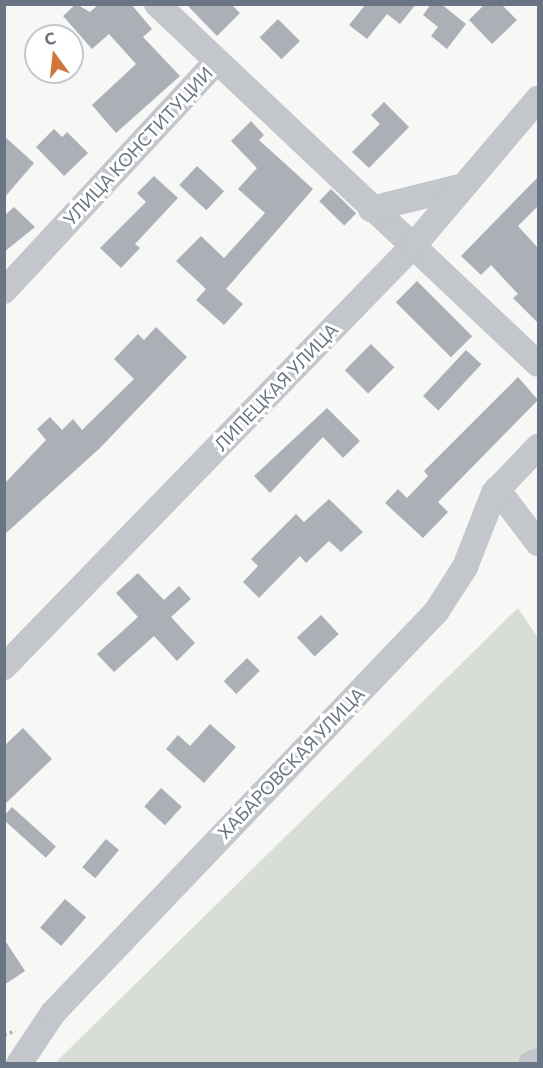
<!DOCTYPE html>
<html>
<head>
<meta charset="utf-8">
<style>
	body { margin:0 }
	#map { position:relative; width:543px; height:1068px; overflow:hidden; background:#f7f7f5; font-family:Commissioner,sans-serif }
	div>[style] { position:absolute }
	.green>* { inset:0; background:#d8ded6 }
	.building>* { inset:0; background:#abb0b7; transform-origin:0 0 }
	.path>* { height:4px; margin-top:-2px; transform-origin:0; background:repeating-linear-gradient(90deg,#bbbdc0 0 3px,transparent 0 6px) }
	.minor>* { height:26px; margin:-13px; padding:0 13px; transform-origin:13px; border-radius:13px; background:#c3c6ca }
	span { translate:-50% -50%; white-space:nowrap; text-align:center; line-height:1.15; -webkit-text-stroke:6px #fff; paint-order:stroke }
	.street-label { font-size:18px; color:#697484 }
	.frame { position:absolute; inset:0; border:6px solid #697484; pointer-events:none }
	.north { position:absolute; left:24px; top:24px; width:60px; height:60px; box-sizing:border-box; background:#fff; border:2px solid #c3c7ce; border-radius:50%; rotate:345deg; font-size:16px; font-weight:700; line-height:24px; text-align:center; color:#697484 }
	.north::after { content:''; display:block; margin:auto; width:21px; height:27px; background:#d67336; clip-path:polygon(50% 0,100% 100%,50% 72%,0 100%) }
</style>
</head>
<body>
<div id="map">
	<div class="green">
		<div style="clip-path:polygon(518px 608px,538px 638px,538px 1063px,54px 1064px)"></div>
	</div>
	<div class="building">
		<div style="clip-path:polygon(76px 4px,90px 12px,99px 4px,131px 4px,152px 29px,143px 37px,180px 76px,116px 133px,92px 105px,136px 64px,109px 34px,92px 49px,63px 16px)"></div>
		<div style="clip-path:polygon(186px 4px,231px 4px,240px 13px,217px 36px)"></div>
		<div style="clip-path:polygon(366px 4px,416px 4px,400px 24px,387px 14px,367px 39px,349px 25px)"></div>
		<div style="clip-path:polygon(431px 4px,441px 4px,466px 24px,447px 49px,431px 36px,438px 27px,423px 15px)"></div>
		<div style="clip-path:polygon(485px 4px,501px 4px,517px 20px,492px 44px,469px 20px)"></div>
		<div style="left:278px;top:19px;width:31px;height:26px;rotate:45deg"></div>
		<div style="clip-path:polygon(384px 102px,409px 127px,369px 168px,352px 152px,380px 124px,371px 115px)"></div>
		<div style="clip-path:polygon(251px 121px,264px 135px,259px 140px,313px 189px,226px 289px,243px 304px,224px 325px,196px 300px,206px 289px,176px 261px,201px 236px,224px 258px,265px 213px,238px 189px,257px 168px,231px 141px)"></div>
		<div style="clip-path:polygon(54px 129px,62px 137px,67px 132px,88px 153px,64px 176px,36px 147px)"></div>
		<div style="clip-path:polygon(4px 136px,34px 163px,4px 198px)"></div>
		<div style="left:197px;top:166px;width:37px;height:26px;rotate:43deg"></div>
		<div style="clip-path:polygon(154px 176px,178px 198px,135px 244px,140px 248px,121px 268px,100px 248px,146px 202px,137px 193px)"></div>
		<div style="clip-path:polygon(538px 177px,538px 206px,518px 226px,538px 248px,538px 323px,513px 298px,518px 294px,491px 265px,481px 275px,461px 256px)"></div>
		<div style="left:331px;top:189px;width:35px;height:17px;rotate:44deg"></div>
		<div style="clip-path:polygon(14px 207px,35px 227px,4px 252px,4px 216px)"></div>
		<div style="left:417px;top:281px;width:78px;height:30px;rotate:45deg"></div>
		<div style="clip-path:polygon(156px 327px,187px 357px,100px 448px,4px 535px,4px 484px,46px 440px,37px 429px,50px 417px,62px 430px,73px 419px,82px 430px,134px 379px,114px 359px,138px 334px,144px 340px)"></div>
		<div style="left:371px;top:344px;width:33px;height:37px;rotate:45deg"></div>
		<div style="left:466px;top:350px;width:21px;height:63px;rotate:43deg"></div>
		<div style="clip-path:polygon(518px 377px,538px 400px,438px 502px,448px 512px,423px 538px,385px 503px,398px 489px,407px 498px,428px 476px,424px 471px)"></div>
		<div style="clip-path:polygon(327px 408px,360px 441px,343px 458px,323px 437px,270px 493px,254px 476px)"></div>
		<div style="clip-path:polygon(329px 499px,363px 532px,341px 552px,329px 541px,306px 563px,300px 556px,259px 598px,243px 582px,258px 566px,251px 559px,296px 514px,304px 522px)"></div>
		<div style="clip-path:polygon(138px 573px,164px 600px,179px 586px,191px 599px,171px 617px,195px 643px,177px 661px,154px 636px,114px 672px,97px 654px,138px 617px,116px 593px)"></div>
		<div style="left:321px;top:615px;width:26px;height:33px;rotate:47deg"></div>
		<div style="left:247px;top:658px;width:18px;height:33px;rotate:45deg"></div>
		<div style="clip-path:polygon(210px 724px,236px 747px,204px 783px,166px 749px,178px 735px,190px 746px)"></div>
		<div style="clip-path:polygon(23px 728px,52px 759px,4px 805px,4px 746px)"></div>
		<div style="left:161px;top:788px;width:28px;height:25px;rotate:42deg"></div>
		<div style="left:12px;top:807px;width:59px;height:15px;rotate:42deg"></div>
		<div style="left:106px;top:839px;width:17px;height:37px;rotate:40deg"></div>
		<div style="left:65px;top:899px;width:28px;height:38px;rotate:41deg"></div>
		<div style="clip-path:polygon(4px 939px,25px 971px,4px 985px)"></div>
	</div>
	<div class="path">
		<div style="left:4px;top:1035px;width:12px;rotate:-20deg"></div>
	</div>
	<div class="minor">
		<div style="left:157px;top:4px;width:524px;rotate:43.38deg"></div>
		<div style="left:371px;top:209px;width:95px;rotate:-14deg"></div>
		<div style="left:4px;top:291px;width:312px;rotate:-47.2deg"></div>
		<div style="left:497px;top:489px;width:68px;rotate:52.8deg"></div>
		<div style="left:4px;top:667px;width:588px;rotate:-45.83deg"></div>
		<div style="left:414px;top:245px;width:192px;rotate:-49.7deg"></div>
		<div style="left:19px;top:1064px;width:61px;rotate:-56.3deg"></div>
		<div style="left:53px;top:1013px;width:555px;rotate:-46.32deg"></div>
		<div style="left:436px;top:612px;width:54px;rotate:-57.2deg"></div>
		<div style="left:465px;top:567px;width:79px;rotate:-68.6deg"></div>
		<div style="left:494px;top:493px;width:64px;rotate:-46.3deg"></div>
		<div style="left:531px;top:1064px;width:8px;rotate:-23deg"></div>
	</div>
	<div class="street-label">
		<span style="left:138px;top:146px;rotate:-47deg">УЛИЦА КОНСТИТУЦИИ</span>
		<span style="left:276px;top:387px;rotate:-46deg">ЛИПЕЦКАЯ УЛИЦА</span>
		<span style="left:291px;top:763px;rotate:-46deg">ХАБАРОВСКАЯ УЛИЦА</span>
	</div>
	<div class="frame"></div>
	<div class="north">С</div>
</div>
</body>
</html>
